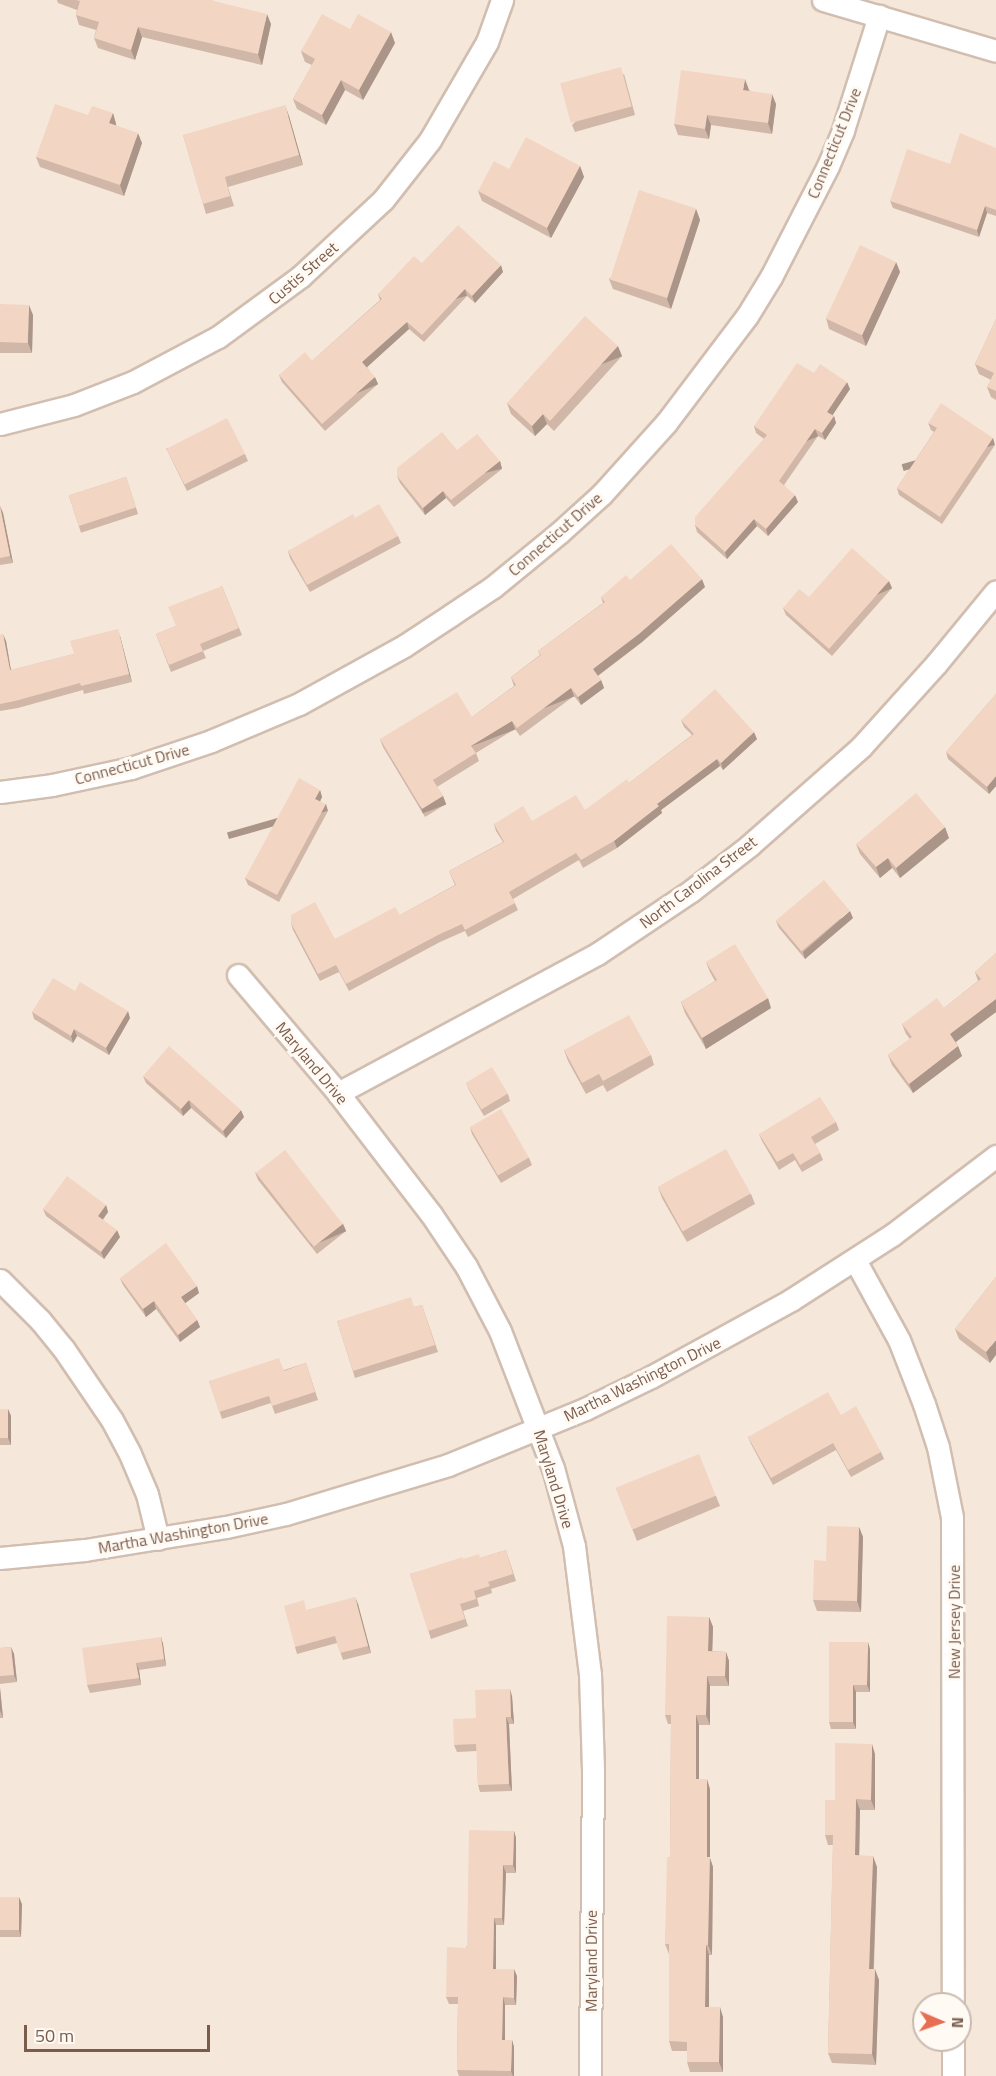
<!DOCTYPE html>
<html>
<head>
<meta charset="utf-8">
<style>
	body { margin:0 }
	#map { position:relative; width:996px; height:2076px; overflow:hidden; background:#fdf6ec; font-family:"Titillium Web",sans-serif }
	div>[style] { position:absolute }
	.residential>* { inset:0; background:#f5e8da }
	.roads { filter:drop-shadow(2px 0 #d1beb0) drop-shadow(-2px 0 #d1beb0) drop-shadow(0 2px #d1beb0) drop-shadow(0 -2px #d1beb0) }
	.street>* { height:21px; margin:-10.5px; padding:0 10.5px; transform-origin:10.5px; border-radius:10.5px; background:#fff }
	.wall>* { inset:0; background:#d1b7a8; transform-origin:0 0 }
	.shaded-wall>* { inset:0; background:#aa9588; transform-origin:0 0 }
	.building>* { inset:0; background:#f3d5c3; transform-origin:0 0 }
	span { translate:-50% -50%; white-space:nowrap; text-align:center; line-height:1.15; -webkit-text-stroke:6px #fffaf3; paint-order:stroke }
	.street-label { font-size:16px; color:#7a5c4d }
	.north { position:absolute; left:912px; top:1992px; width:60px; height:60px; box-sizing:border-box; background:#fffaf3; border:2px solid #cabbb1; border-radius:50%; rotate:92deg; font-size:16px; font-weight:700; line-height:24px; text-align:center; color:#7a5c4d }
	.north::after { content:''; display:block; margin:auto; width:21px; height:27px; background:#e76f51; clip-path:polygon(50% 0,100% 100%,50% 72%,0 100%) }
	.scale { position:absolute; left:24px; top:2025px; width:186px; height:27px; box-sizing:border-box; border:3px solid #7a5c4d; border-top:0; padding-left:8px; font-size:18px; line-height:21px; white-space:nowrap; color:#7a5c4d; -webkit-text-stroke:4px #fffaf3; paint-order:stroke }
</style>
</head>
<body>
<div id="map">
	<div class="residential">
		<div style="clip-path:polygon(evenodd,0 0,996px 0,996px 2076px,0 2076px,0 0,924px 2004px,960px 2004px,960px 2040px,924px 2040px,924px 2004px)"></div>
	</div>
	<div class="roads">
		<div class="street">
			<div style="left:823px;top:0;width:180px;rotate:16.4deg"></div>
			<div style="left:0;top:424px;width:76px;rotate:-14.4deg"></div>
			<div style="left:74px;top:405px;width:63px;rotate:-21.3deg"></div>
			<div style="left:133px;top:382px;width:96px;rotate:-27.9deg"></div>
			<div style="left:218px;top:337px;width:102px;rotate:-36.2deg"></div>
			<div style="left:300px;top:277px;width:113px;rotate:-42.9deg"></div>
			<div style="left:383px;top:200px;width:76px;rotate:-51.9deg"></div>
			<div style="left:430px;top:140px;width:113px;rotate:-59.8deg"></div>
			<div style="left:487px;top:42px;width:45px;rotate:-70.3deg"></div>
			<div style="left:0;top:792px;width:52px;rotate:-7.7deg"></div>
			<div style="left:52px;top:785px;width:81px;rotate:-12.1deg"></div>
			<div style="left:131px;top:768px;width:84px;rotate:-18.6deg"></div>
			<div style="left:211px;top:741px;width:95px;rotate:-22.8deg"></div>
			<div style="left:299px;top:704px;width:120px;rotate:-28.9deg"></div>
			<div style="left:404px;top:646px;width:56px;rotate:-33.4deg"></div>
			<div style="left:451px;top:615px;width:50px;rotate:-33.7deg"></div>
			<div style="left:493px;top:587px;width:85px;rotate:-39.3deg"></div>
			<div style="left:559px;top:533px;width:58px;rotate:-42.2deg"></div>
			<div style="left:602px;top:494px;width:96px;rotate:-48deg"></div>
			<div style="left:666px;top:423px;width:134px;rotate:-52.9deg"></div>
			<div style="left:747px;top:316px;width:46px;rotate:-58.4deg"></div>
			<div style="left:771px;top:277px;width:125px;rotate:-62.8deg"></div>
			<div style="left:828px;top:166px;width:39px;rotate:-67deg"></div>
			<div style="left:843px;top:130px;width:120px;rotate:-72.5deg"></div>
			<div style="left:238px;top:975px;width:155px;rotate:49.7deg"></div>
			<div style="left:338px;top:1093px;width:153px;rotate:52.5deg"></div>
			<div style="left:431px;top:1214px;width:63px;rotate:56.1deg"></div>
			<div style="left:466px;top:1266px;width:73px;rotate:62.4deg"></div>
			<div style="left:500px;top:1331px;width:147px;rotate:68.9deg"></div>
			<div style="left:553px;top:1468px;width:81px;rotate:74.9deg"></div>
			<div style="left:574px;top:1546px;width:129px;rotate:82.9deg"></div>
			<div style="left:590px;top:1674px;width:97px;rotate:88.2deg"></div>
			<div style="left:593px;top:1771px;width:305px;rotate:90.6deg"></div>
			<div style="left:338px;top:1093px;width:294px;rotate:-28.2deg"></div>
			<div style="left:597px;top:954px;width:113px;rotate:-33.8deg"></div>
			<div style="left:691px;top:891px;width:75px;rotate:-37.9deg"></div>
			<div style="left:750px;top:845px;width:148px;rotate:-41.4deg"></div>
			<div style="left:861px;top:747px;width:112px;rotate:-47.9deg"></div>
			<div style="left:936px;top:664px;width:94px;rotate:-50.6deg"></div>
			<div style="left:855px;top:1260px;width:91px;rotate:61.2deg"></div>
			<div style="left:899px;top:1340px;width:69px;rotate:68.7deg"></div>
			<div style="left:924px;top:1404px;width:45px;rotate:72deg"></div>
			<div style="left:938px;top:1447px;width:71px;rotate:78.7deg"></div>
			<div style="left:952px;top:1517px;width:487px;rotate:89.9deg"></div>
			<div style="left:0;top:1280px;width:57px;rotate:45deg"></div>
			<div style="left:40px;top:1320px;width:36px;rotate:51deg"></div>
			<div style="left:63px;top:1348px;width:87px;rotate:55.8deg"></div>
			<div style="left:112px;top:1420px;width:38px;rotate:62deg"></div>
			<div style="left:130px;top:1454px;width:43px;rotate:67deg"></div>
			<div style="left:147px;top:1494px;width:46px;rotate:76.3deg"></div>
			<div style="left:0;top:1558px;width:85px;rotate:-5.4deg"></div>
			<div style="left:85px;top:1550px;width:143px;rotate:-9.3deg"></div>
			<div style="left:226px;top:1527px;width:61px;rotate:-12.2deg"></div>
			<div style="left:286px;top:1514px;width:169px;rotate:-16.8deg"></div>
			<div style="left:448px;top:1465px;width:148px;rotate:-22.2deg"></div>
			<div style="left:585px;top:1409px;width:73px;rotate:-25.9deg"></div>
			<div style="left:651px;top:1377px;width:160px;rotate:-28.8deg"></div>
			<div style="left:791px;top:1300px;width:120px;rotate:-32.8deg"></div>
			<div style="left:892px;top:1235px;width:131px;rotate:-37.2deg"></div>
			<div style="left:953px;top:2040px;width:36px;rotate:90deg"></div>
		</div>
	</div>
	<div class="wall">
		<div style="clip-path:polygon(57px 0,210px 0,271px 24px,262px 65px,142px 37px,135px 60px,98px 48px,94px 38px,96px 30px,79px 25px,76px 15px,77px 10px,58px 3px)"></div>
		<div style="clip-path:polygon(350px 29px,395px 43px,363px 100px,345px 90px,326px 125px,297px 109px,293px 99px,312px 65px,305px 62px,301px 51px)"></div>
		<div style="clip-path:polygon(624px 74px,635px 115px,575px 132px,572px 125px)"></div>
		<div style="clip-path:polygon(749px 90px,776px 104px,772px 134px,711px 125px,709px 139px,678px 135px,674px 124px)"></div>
		<div style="clip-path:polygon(113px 113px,116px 124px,116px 125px,142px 143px,124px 196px,40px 167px,36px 157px,88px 115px)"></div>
		<div style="clip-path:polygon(289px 116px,303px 165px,228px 187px,234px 206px,206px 214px,183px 135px)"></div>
		<div style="clip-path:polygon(996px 148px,996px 216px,987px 213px,979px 237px,893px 208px,890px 201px,950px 164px)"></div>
		<div style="clip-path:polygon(580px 166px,584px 177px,551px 238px,482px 201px,478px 191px,509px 169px)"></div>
		<div style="clip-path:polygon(696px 209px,700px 220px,671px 309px,613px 289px,609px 279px)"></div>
		<div style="clip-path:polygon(896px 262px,900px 272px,866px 346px,829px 329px,826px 318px)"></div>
		<div style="clip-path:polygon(422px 263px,503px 272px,475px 303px,467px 296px,424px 342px,409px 329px,367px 367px,378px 384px,325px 431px,282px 382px,279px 375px,312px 361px,380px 300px,378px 294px)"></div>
		<div style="clip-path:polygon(0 304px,33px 315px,32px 353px,0 353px)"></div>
		<div style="clip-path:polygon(996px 319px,996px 400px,991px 397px,987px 387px,991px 380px,979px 374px,975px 364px)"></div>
		<div style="clip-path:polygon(622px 356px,554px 431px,547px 424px,535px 436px,511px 414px,507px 403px)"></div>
		<div style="clip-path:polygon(814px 373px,850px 389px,832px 415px,834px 416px,836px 423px,825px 440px,818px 436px,784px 485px,798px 502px,768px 536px,757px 526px,727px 559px,697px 532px,695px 525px,764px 439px,756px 433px,754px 426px)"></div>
		<div style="clip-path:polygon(928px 423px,995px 445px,942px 524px,899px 495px,897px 488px,934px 432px,931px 430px)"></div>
		<div style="clip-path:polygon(166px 448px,245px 454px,248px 461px,187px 491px)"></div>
		<div style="clip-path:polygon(457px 450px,500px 461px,502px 469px,454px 507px,446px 498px,425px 515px,400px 483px,397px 476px)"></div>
		<div style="left:126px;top:477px;width:39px;height:60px;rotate:72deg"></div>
		<div style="clip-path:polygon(0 506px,3px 513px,13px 563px,0 565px)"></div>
		<div style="clip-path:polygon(355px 518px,398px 536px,401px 543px,310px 592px,290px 558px,288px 551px)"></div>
		<div style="clip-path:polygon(630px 580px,705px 587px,642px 642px,598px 676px,601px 680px,604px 688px,581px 705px,574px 696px,520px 736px,515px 729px,476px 753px,479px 761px,437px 787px,443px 796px,446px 804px,425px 817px,383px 747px,380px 739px,472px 717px,514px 686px,511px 677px,540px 655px,538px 651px,603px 603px,601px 597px)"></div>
		<div style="clip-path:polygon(222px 586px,242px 635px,203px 651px,206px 658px,171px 672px,156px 634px,176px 626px)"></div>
		<div style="clip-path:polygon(892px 588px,832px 656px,786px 615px,783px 608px,809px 597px)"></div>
		<div style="clip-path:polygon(0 635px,6px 641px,11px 670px,74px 654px,120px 636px,132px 682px,84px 694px,83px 690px,18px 708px,0 711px)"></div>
		<div style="clip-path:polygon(996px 694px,996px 786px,989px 794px,948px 759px,946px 752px)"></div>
		<div style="clip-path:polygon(681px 720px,757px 739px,723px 770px,720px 766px,661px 810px,662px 813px,617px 848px,583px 868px,579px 860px,513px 899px,518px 910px,468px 937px,465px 931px,440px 942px,349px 991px,339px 972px,320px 981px,293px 930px,291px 923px,335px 939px,400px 915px,455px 885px,449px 871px,503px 842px,496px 831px,494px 824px,532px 821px,585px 810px,629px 783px,692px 735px,684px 727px)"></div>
		<div style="clip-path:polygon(320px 790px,322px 797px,320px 801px,328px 811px,279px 902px,248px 885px,245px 878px)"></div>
		<div style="clip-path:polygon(949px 838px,900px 878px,892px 868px,880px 878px,860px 854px,856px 844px)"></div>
		<div style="clip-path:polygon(853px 918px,805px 959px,779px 928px,776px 921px)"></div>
		<div style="clip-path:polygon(996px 953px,996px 1012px,956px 1042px,958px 1046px,962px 1056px,913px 1093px,892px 1065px,888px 1055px,910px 1039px,906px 1034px,902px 1024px,944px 1008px,978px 981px,975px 972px)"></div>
		<div style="clip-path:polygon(706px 962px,771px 1008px,706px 1049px,685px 1013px,681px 1002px,715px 981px,710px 972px)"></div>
		<div style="clip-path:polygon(75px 991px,130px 1018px,109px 1055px,77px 1036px,73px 1043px,34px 1019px,32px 1012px)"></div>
		<div style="clip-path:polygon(564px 1050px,651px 1055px,654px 1065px,607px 1092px,603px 1085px,586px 1094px,568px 1061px)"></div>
		<div style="clip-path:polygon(143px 1076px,244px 1117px,226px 1138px,191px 1108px,183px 1116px,146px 1083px)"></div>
		<div style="clip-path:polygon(466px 1083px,508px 1094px,510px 1101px,484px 1116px,469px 1090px)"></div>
		<div style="clip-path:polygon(836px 1122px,839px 1130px,815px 1144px,820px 1153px,823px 1160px,802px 1172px,795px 1160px,779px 1170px,762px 1141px,759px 1134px)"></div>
		<div style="clip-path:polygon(470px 1127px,529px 1158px,532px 1165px,501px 1183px,472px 1134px)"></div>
		<div style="clip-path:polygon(255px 1172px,343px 1224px,346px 1231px,317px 1254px,258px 1180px)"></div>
		<div style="clip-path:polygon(658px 1187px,751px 1194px,755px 1204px,687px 1242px,662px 1198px)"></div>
		<div style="clip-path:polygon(106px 1205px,108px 1212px,103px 1220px,120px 1237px,104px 1259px,46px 1216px,43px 1209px)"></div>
		<div style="clip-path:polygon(996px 1277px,990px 1363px,959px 1339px,955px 1329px)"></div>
		<div style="clip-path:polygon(120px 1278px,199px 1293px,185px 1303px,197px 1320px,200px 1327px,180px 1342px,156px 1309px,146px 1317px,123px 1285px)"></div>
		<div style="clip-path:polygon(422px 1305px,438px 1352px,355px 1378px,337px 1321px,414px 1307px)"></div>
		<div style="clip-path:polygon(306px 1363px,318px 1400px,275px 1414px,271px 1403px,222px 1419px,209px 1381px,284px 1370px)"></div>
		<div style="clip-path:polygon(0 1409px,8px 1409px,11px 1416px,11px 1445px,0 1445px)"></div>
		<div style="clip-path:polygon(841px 1415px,881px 1452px,884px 1459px,851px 1477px,836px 1450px,773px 1485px,751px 1444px,748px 1437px)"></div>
		<div style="clip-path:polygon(616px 1488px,716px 1496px,720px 1506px,637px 1541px)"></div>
		<div style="clip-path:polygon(859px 1527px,863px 1537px,861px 1612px,817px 1611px,813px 1600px,826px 1561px)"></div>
		<div style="clip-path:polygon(506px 1550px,516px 1581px,491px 1589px,492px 1593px,477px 1598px,479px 1606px,463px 1611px,468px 1626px,431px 1639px,410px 1574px,464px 1559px,480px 1558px)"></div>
		<div style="clip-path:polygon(358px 1604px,371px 1653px,343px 1660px,337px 1643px,297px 1654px,295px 1647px,307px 1610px)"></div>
		<div style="clip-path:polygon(709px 1617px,713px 1627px,712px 1651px,726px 1652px,729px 1661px,729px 1686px,710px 1686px,710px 1725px,699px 1725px,699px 1779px,710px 1789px,710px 1858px,713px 1867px,712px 1955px,709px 1955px,709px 2007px,723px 2017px,723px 2072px,690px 2072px,687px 2062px,687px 2051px,672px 2051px,669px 2041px,669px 1954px,665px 1944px,670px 1857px,671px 1724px,668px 1724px,665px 1715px)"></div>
		<div style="clip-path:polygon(161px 1637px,163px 1644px,166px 1666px,139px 1670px,141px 1685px,90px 1693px,87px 1685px)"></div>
		<div style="clip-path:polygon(11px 1647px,14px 1654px,17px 1682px,0 1684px,0 1648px)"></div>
		<div style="clip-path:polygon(870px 1649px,870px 1692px,856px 1692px,856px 1729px,831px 1729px,829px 1722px)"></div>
		<div style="clip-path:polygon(0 1688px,3px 1718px,0 1718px)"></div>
		<div style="clip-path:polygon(512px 1696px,514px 1724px,509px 1724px,512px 1791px,480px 1792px,478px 1785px,477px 1751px,457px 1752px,454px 1745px,476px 1718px)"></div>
		<div style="clip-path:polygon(875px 1754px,875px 1810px,860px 1810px,859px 1856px,877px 1867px,874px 1969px,879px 1980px,876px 2065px,832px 2063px,828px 2053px,833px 1845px,828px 1845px,825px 1835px,835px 1800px)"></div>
		<div style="clip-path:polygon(514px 1831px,516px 1838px,516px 1873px,506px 1873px,504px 1925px,496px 1925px,496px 1969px,517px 1976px,516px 2005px,505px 2005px,505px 2040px,512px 2040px,514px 2047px,514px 2076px,459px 2076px,457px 2070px,458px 2004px,449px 2004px,446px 1997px)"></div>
		<div style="clip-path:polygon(0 1897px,22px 1904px,21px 1937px,0 1937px)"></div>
	</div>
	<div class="shaded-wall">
		<div style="clip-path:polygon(267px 14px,271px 24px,262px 65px,258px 54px)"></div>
		<div style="clip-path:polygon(138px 27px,142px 37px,135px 60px,131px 50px)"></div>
		<div style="clip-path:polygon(391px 32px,395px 43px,363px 100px,359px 90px)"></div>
		<div style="clip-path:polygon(745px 79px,749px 90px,747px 100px,743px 90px)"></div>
		<div style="clip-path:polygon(341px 80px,345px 90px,326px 125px,322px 115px)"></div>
		<div style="clip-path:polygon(772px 94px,776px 104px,772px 134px,768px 123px)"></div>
		<div style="clip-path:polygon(285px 105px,289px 116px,303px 165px,299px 155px)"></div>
		<div style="clip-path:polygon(113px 113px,116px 124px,113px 134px,109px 123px)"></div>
		<div style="clip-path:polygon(707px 115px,711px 125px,709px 139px,705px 129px)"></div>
		<div style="clip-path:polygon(138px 133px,142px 143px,124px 196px,120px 185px)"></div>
		<div style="clip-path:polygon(580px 166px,584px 177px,551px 238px,547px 228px)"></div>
		<div style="clip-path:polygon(985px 206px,987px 213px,979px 237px,977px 230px)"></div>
		<div style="clip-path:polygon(696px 209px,700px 220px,671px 309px,667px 299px)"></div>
		<div style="clip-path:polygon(896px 262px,900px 272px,866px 346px,862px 335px)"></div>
		<div style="clip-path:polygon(501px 265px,503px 272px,475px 303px,472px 296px)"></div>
		<div style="left:465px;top:289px;width:7px;height:63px;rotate:74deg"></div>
		<div style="clip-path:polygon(29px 305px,33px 315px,32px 353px,28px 343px)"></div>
		<div style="clip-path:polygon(407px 322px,409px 329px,365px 369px,362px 362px)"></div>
		<div style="left:618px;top:346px;width:11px;height:101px;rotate:68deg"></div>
		<div style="left:375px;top:377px;width:8px;height:71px;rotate:67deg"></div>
		<div style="clip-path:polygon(847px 382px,850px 389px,830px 419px,827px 412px)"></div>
		<div style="clip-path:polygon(543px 414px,547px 424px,535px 436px,532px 426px)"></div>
		<div style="clip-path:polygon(834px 416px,836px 423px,825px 440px,822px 433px)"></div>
		<div style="left:815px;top:429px;width:8px;height:63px;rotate:67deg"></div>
		<div style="left:993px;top:438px;width:7px;height:95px;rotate:74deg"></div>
		<div style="left:500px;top:461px;width:8px;height:63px;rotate:76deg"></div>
		<div style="clip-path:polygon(443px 491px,446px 498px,425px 515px,423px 508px)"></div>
		<div style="clip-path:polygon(795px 495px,798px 502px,768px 536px,766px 529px)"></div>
		<div style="clip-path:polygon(0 506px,3px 513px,13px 563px,10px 556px)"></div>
		<div style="clip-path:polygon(754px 519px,757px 526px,727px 559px,725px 552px)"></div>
		<div style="clip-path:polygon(702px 579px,705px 587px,642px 642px,596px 677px,593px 669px)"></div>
		<div style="left:889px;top:581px;width:8px;height:91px;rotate:67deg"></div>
		<div style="clip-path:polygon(118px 629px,120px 636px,132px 682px,129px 674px)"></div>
		<div style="clip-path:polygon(3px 634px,6px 641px,12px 677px,10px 670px)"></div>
		<div style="clip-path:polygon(601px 680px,604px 688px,581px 705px,578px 697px)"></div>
		<div style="left:571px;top:688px;width:9px;height:67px;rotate:69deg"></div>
		<div style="left:512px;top:721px;width:9px;height:48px;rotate:69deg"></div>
		<div style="clip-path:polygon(754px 732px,757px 739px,723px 770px,721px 763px)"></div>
		<div style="clip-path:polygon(717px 759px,720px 766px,661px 810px,662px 813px,617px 848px,614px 841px,657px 804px)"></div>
		<div style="clip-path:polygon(996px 776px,996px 786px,989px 794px,987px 787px)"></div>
		<div style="clip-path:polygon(320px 790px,322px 797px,318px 806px,315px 799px)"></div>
		<div style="left:443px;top:796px;width:9px;height:25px;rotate:69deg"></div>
		<div style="left:326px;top:804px;width:7px;height:103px;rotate:74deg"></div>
		<div style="clip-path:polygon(945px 827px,949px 838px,900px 878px,896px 868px)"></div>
		<div style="clip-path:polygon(888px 858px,892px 868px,880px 878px,876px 867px)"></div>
		<div style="clip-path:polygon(850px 911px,853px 918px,805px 959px,803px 952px)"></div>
		<div style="clip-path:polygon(768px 998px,771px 1008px,706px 1049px,702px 1038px)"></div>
		<div style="clip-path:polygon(996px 999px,996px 1012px,953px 1044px,950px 1034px)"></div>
		<div style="clip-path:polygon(128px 1011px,130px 1018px,109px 1055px,106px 1048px)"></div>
		<div style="clip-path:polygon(74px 1029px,77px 1036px,73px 1043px,71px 1036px)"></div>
		<div style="clip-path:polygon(958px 1046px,962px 1056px,913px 1093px,909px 1084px)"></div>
		<div style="clip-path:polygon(189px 1100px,191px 1108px,183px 1116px,181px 1109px)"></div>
		<div style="clip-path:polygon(241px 1110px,244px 1117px,226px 1138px,223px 1131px)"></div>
		<div style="clip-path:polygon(106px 1205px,108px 1212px,100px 1223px,98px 1216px)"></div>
		<div style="left:343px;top:1224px;width:8px;height:37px;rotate:67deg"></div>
		<div style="clip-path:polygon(117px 1230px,120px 1237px,104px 1259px,101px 1252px)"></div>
		<div style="clip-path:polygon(197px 1286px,199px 1293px,184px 1304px,181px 1297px)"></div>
		<div style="clip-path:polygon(154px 1301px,156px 1309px,146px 1317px,143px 1309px)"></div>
		<div style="clip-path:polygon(197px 1320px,200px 1327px,180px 1342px,178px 1335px)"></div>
		<div style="clip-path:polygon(996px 1340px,996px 1355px,990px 1363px,986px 1352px)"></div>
		<div style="clip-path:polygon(8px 1409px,11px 1416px,11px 1445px,8px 1438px)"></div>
		<div style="clip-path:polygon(859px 1527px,863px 1537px,861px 1612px,857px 1601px)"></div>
		<div style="clip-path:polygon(355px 1597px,358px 1604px,371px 1653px,368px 1646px)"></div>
		<div style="clip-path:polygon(709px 1617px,713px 1627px,712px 1661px,708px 1651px)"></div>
		<div style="clip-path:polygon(161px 1637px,163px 1644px,166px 1666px,164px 1659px)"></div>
		<div style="clip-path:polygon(868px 1642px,870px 1649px,870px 1692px,867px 1685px)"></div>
		<div style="clip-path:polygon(11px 1647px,14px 1654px,17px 1682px,14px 1675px)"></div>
		<div style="clip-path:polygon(726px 1652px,729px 1661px,729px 1686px,725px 1676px)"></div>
		<div style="clip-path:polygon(136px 1663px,139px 1670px,141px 1685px,139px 1678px)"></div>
		<div style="clip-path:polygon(707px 1676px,710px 1686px,710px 1725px,706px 1715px)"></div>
		<div style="clip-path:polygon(853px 1685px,856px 1692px,856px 1729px,853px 1722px)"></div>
		<div style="clip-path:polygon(0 1688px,3px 1718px,0 1710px)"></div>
		<div style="clip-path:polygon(510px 1689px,512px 1696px,514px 1724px,511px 1717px)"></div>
		<div style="clip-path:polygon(696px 1715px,699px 1725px,699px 1789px,696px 1779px)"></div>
		<div style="clip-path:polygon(506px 1717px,509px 1724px,512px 1791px,509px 1784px)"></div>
		<div style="clip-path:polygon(872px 1744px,875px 1754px,875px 1810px,871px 1800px)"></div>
		<div style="clip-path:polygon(707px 1779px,710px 1789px,710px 1858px,713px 1867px,712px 1955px,708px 1945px,707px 1857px)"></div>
		<div style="clip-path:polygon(856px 1799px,860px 1810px,859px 1866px,855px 1855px)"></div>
		<div style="clip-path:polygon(514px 1831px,516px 1838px,516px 1873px,513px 1865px)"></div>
		<div style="clip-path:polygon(873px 1856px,877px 1867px,873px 1979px,869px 1969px)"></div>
		<div style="clip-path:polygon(503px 1865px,506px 1873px,504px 1925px,502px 1918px)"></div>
		<div style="clip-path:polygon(19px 1897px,22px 1904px,21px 1937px,19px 1930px)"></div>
		<div style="clip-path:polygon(494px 1918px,496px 1925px,496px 1976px,493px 1969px)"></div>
		<div style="clip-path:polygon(706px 1945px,709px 1955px,709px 2017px,705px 2007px)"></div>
		<div style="clip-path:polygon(514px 1969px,517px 1976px,516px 2005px,514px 1998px)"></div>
		<div style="clip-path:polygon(875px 1969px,879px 1980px,876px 2065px,872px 2054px)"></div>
		<div style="clip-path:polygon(503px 1997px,505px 2005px,505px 2047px,502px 2040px)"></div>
		<div style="clip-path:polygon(720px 2007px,723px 2017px,723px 2072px,719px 2062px)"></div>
		<div style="clip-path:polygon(512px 2040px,514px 2047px,514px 2076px,513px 2076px,511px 2071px)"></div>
	</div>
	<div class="building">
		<div style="clip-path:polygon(76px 0,210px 0,267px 14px,258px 54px,138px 27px,131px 50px,94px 38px,99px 22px,76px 15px,80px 1px)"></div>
		<div style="clip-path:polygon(322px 14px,350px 29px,358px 14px,391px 32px,359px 90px,341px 80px,322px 115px,293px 99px,315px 59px,301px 51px)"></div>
		<div style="left:621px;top:67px;width:41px;height:63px;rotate:75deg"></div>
		<div style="clip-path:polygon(681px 70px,745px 79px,743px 90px,772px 94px,768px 123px,707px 115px,705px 129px,674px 124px)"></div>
		<div style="clip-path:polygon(55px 104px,88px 115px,92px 106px,113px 113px,109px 123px,138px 133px,120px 185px,36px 157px)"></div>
		<div style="clip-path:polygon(285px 105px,299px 155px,225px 177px,230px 196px,203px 204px,183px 135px)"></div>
		<div style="clip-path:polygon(960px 133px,996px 148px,996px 210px,985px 206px,977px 230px,890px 201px,907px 149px,950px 164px)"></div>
		<div style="clip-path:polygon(526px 137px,580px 166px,547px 228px,478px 191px,494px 161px,509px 169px)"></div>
		<div style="left:639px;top:190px;width:60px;height:94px;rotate:18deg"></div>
		<div style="clip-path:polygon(458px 225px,501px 265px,472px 296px,465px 289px,422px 335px,407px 322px,362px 362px,375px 377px,322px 424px,279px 375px,305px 352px,312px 361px,382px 299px,378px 294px,414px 256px,422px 263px)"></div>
		<div style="left:860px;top:245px;width:40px;height:81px;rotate:25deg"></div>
		<div style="left:0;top:304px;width:29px;height:38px;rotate:2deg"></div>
		<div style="clip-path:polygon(585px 316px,618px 346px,550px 421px,543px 414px,532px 426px,507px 403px)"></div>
		<div style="clip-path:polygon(996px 319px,996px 391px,987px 387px,994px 373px,975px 364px)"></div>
		<div style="clip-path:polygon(797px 363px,814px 373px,820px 364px,847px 382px,827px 412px,834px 416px,822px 433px,815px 429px,779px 481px,795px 495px,766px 529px,754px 519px,725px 552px,695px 525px,695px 517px,767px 435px,754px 426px)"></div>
		<div style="clip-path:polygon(941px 403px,993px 438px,940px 517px,897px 488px,937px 428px,928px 423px)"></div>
		<div style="left:227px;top:418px;width:40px;height:68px;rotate:63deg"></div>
		<div style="clip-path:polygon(442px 432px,457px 450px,477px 434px,500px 461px,451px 500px,443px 491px,423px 508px,397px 476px,397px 468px)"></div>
		<div style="left:126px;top:477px;width:32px;height:60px;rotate:72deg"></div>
		<div style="clip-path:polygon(379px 504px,398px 536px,307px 585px,288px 551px,353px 514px,355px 518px)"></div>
		<div style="clip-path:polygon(0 506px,10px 556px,0 558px)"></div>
		<div style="clip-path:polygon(671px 544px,702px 579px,639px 634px,593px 669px,601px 680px,578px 697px,571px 688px,517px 728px,512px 721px,471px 746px,476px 753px,433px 780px,443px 796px,422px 809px,380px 739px,457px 692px,472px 717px,516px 685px,511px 677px,541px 655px,538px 651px,605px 602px,601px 597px,626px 575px,630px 580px)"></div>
		<div style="clip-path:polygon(852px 548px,889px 581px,829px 649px,783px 608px,799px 589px,809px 597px)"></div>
		<div style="clip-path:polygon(222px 586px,239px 628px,200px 644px,203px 651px,169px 665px,156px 634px,176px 626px,168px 607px)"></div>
		<div style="clip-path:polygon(118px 629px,129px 674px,81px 686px,80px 683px,15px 701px,0 704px,0 635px,3px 634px,10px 670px,74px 654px,70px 641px)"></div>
		<div style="clip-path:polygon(715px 689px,754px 732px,721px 763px,717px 759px,657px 804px,659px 806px,614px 841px,581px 860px,576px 853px,509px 892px,515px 903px,465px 930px,462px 924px,438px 935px,346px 984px,336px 965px,318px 974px,291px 923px,291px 915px,315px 902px,335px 939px,395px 907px,400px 915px,456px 885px,449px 871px,504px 842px,494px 824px,523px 806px,532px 821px,576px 795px,585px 810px,627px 779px,629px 783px,694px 734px,681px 720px)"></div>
		<div style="clip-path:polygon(996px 694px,996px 776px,987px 787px,946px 752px)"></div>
		<div style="clip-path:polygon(299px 778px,320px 790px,315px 799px,326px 804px,277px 895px,245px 878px)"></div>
		<div style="clip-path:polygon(916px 793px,945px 827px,896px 868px,888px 858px,876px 867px,856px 844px)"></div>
		<div style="left:824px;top:880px;width:40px;height:63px;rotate:50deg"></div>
		<div style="clip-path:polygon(735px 944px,768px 998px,702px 1038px,681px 1002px,717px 980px,706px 962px)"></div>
		<div style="clip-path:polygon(996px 953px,996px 999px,950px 1034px,958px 1046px,909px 1084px,888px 1055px,912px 1037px,902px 1024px,937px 998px,944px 1008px,981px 979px,975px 972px)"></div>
		<div style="clip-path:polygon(53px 978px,75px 991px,80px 982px,128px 1011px,106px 1048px,74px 1029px,71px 1036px,32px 1012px)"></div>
		<div style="clip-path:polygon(629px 1015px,651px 1055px,603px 1081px,599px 1074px,582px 1083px,564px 1050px)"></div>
		<div style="clip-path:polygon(169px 1046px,241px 1110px,223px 1131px,189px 1100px,181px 1109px,143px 1076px)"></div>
		<div style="left:492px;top:1067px;width:31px;height:31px;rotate:59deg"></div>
		<div style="clip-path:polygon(820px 1097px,836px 1122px,811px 1137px,820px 1153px,800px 1165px,793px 1153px,777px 1162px,759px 1134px)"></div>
		<div style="left:501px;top:1109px;width:56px;height:36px;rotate:60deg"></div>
		<div style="left:726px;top:1149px;width:51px;height:78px;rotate:61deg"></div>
		<div style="left:285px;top:1150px;width:94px;height:37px;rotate:52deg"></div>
		<div style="clip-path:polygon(67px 1176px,106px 1205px,98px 1216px,117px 1230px,101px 1252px,43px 1209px)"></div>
		<div style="clip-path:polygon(166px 1243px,197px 1286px,181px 1297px,197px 1320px,178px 1335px,154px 1301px,143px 1309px,120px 1278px)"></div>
		<div style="clip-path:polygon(996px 1277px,996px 1340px,986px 1352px,955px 1329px)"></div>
		<div style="clip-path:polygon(411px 1297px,414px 1307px,422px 1305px,435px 1345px,353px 1371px,337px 1321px)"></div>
		<div style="clip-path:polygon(279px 1358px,284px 1371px,306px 1363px,315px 1392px,272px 1406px,269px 1396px,219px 1412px,209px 1381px)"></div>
		<div style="clip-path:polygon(828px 1392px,841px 1415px,856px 1406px,881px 1452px,848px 1470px,833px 1443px,771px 1478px,748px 1437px)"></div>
		<div style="left:0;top:1409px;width:8px;height:29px"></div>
		<div style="left:699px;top:1454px;width:45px;height:90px;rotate:68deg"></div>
		<div style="clip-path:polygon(827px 1526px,859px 1527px,857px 1601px,813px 1600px,814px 1560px,826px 1561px)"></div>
		<div style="clip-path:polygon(506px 1550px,513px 1574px,488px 1582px,490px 1586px,474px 1591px,476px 1599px,460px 1604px,465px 1619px,428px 1631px,410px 1574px,463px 1557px,463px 1559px,479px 1554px,480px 1558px)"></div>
		<div style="clip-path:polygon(355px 1597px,368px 1646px,340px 1653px,335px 1636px,295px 1647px,284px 1606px,304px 1600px,306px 1610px)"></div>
		<div style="clip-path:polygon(667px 1616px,709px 1617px,708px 1651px,726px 1652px,725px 1676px,707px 1676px,706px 1715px,696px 1715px,696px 1779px,707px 1779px,707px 1857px,710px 1857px,708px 1945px,706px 1945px,705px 2007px,720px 2007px,719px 2062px,687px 2062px,687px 2042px,669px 2041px,669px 1944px,665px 1944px,667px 1857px,670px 1857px,671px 1715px,665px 1715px)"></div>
		<div style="clip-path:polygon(161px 1637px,164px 1659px,136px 1663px,139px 1678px,87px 1685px,82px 1648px)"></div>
		<div style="clip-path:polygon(829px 1642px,868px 1642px,867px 1685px,853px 1685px,853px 1722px,829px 1722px)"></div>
		<div style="clip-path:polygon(11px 1647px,14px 1675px,0 1676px,0 1648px)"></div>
		<div style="clip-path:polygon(510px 1689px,511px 1717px,506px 1717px,509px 1784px,478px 1785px,476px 1744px,454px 1745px,453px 1719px,476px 1718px,475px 1690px)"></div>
		<div style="clip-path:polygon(835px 1743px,872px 1744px,871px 1800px,856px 1799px,855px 1855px,873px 1856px,869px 1969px,875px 1969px,872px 2054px,828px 2053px,833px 1835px,825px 1835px,825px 1800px,835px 1800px)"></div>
		<div style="clip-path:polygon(469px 1830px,514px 1831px,513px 1865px,503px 1865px,502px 1918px,494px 1918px,493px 1969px,514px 1969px,514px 1998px,503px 1997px,502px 2040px,512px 2040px,511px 2071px,457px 2070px,458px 1997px,446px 1997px,447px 1947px,467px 1948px)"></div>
		<div style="left:0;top:1897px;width:19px;height:33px"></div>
	</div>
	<div class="street-label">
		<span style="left:834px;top:143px;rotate:-68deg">Connecticut Drive</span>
		<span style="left:303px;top:273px;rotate:-41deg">Custis Street</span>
		<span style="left:555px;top:534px;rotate:-41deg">Connecticut Drive</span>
		<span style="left:132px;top:764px;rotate:-15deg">Connecticut Drive</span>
		<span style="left:698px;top:882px;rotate:-37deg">North Carolina Street</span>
		<span style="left:312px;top:1063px;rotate:50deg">Maryland Drive</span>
		<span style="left:642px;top:1379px;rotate:-26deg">Martha Washington Drive</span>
		<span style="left:554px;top:1479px;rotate:73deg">Maryland Drive</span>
		<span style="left:183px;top:1533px;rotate:-10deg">Martha Washington Drive</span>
		<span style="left:954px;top:1622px;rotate:-90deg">New Jersey Drive</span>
		<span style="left:591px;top:1961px;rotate:-90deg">Maryland Drive</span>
	</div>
	<div class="north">N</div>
	<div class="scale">50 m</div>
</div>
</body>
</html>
